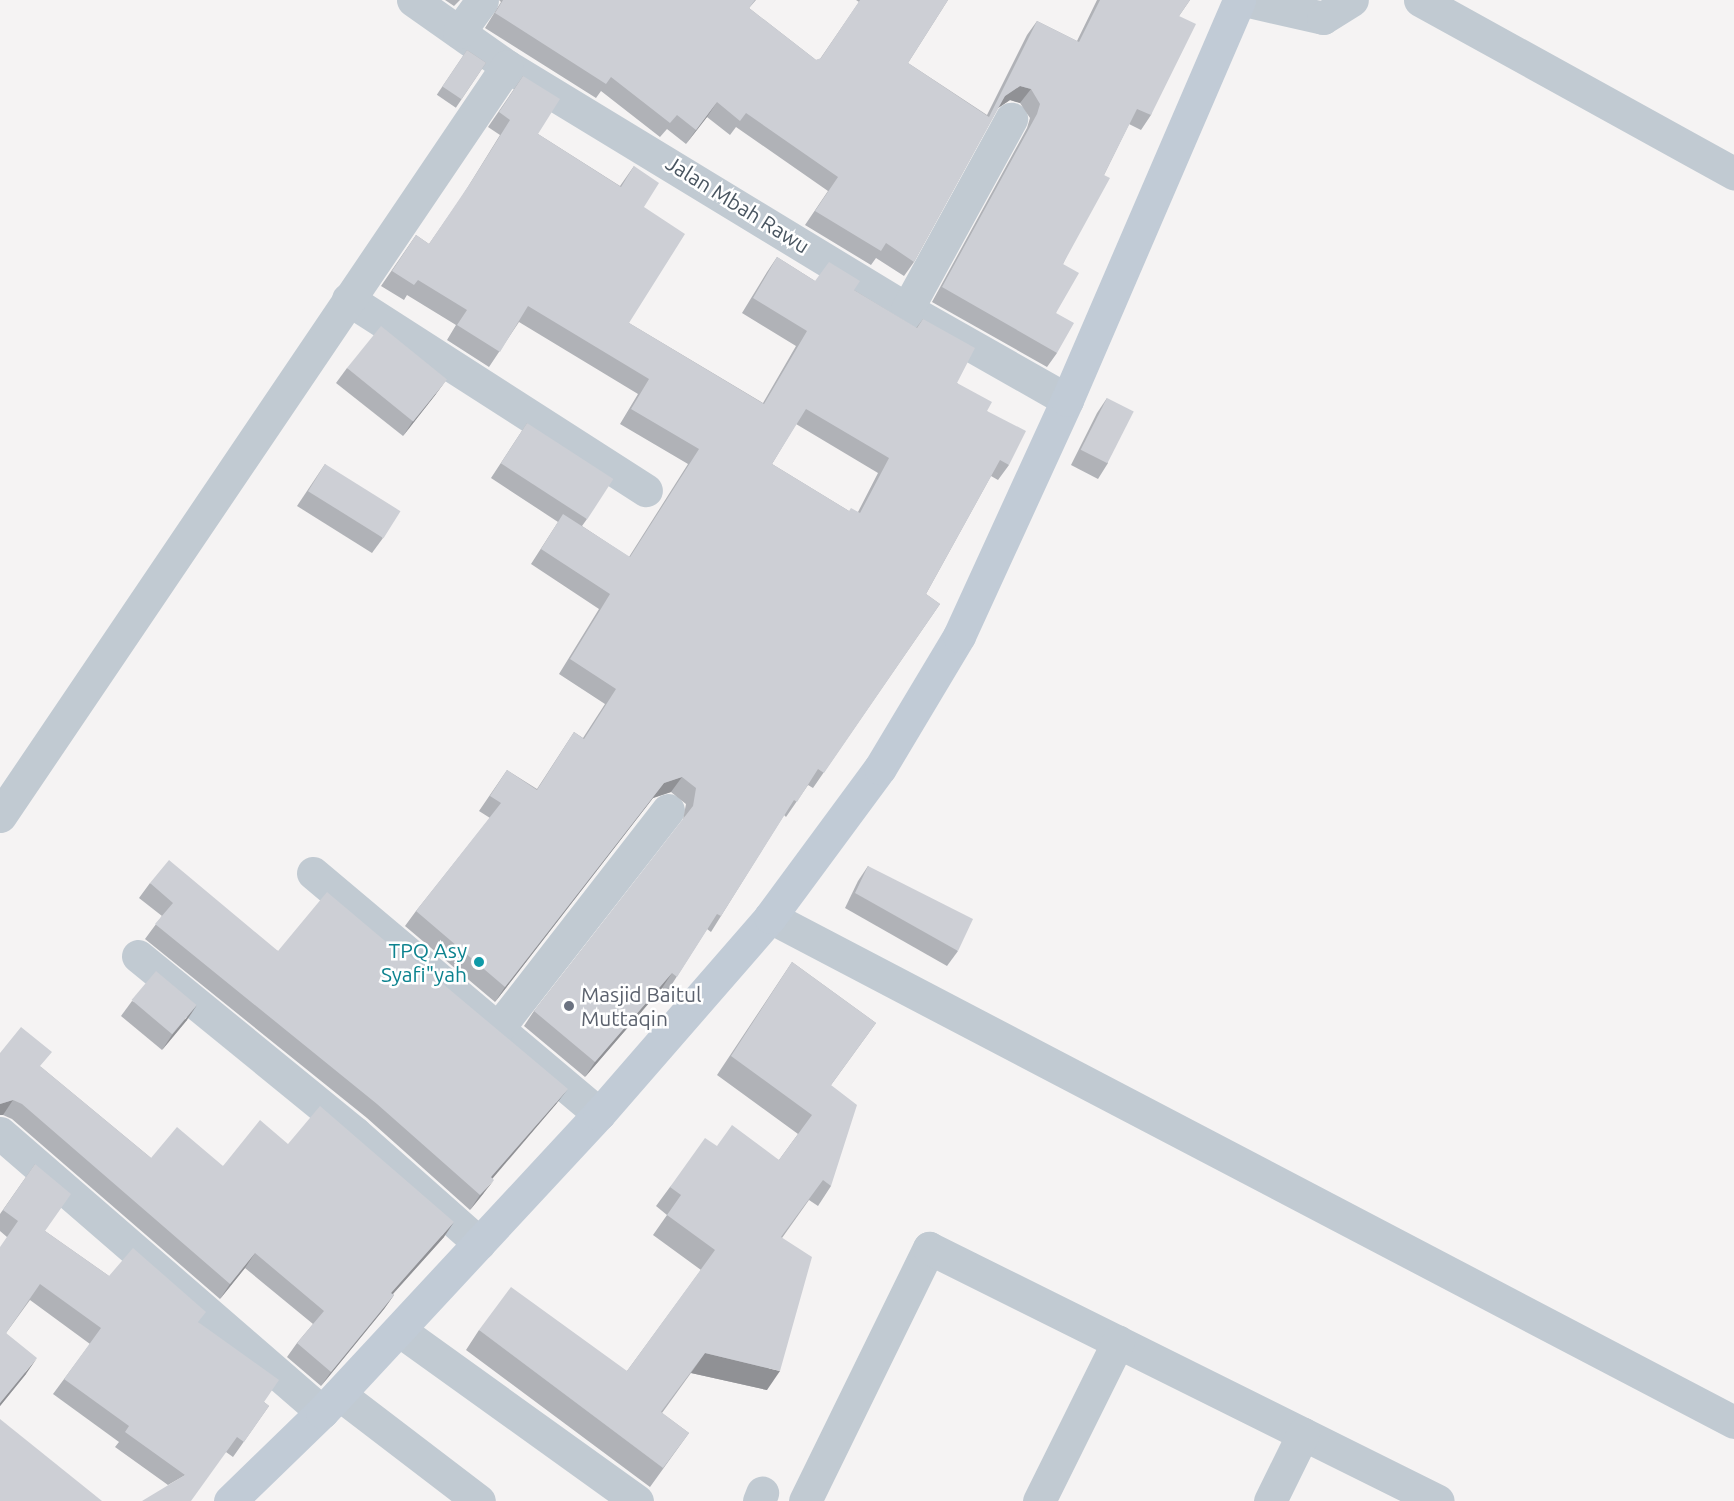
<!DOCTYPE html>
<html>
<head>
<meta charset="utf-8">
<style>
	body { margin:0 }
	#map { position:relative; width:1734px; height:1501px; overflow:hidden; background:#f5f3f3; font-family:Ubuntu,sans-serif }
	div>[style] { position:absolute }
	.street>* { height:33px; margin:-16.5px; padding:0 16.5px; transform-origin:16.5px; border-radius:16.5px; background:#c1cad2 }
	.secondary>* { height:33px; margin:-16.5px; padding:0 16.5px; transform-origin:16.5px; border-radius:16.5px; background:#c1cbd6 }
	.wall>* { inset:0; background:#b0b2b7; transform-origin:0 0 }
	.shaded-wall>* { inset:0; background:#909195 }
	.building>* { inset:0; background:#cdcfd5; transform-origin:0 0 }
	.dots>* { width:16px; height:16px; translate:-50% -50%; box-sizing:border-box; border:3px solid #fff; border-radius:50% }
	span { translate:-50% -50%; white-space:nowrap; text-align:center; line-height:1.15; -webkit-text-stroke:5px #fff; paint-order:stroke }
	.street-label { font-size:21px; color:#4a5661 }
	.culture-label { font-size:21px; color:#0d838f }
	.right { translate:-100% -50%; text-align:right }
	.worship-label { font-size:21px; color:#5b616d }
	.left { translate:0 -50%; text-align:left }
</style>
</head>
<body>
<div id="map">
	<div class="street">
		<div style="left:413px;top:0;width:115px;rotate:35.1deg"></div>
		<div style="left:507px;top:66px;width:468px;rotate:31.3deg"></div>
		<div style="left:907px;top:309px;width:184px;rotate:29.6deg"></div>
		<div style="left:1244px;top:0;width:81px;rotate:12.8deg"></div>
		<div style="left:1323px;top:18px;width:34px;rotate:-32deg"></div>
		<div style="left:1420px;top:0;width:359px;rotate:28.9deg"></div>
		<div style="left:459px;top:32px;width:39px;rotate:-54deg"></div>
		<div style="left:348px;top:299px;width:354px;rotate:32.7deg"></div>
		<div style="left:907px;top:309px;width:217px;rotate:-61.3deg"></div>
		<div style="left:0;top:816px;width:905px;rotate:-55.94deg"></div>
		<div style="left:313px;top:873px;width:374px;rotate:40.1deg"></div>
		<div style="left:770px;top:917px;width:1088px;rotate:27.65deg"></div>
		<div style="left:138px;top:956px;width:280px;rotate:39.2deg"></div>
		<div style="left:355px;top:1133px;width:166px;rotate:41.6deg"></div>
		<div style="left:499px;top:1027px;width:275px;rotate:-52.1deg"></div>
		<div style="left:0;top:1133px;width:426px;rotate:40.9deg"></div>
		<div style="left:399px;top:1330px;width:293px;rotate:35.7deg"></div>
		<div style="left:339px;top:1394px;width:176px;rotate:37.4deg"></div>
		<div style="left:759px;top:1501px;width:9px;rotate:-69deg"></div>
		<div style="left:805px;top:1501px;width:282px;rotate:-63.9deg"></div>
		<div style="left:929px;top:1248px;width:568px;rotate:26.43deg"></div>
		<div style="left:1039px;top:1501px;width:178px;rotate:-63.6deg"></div>
		<div style="left:1270px;top:1501px;width:75px;rotate:-63.8deg"></div>
	</div>
	<div class="secondary">
		<div style="left:230px;top:1501px;width:128px;rotate:-44.1deg"></div>
		<div style="left:322px;top:1412px;width:407px;rotate:-47.1deg"></div>
		<div style="left:599px;top:1114px;width:261px;rotate:-49deg"></div>
		<div style="left:770px;top:917px;width:185px;rotate:-53.6deg"></div>
		<div style="left:880px;top:768px;width:154px;rotate:-59.1deg"></div>
		<div style="left:959px;top:636px;width:260px;rotate:-65.4deg"></div>
		<div style="left:1067px;top:400px;width:435px;rotate:-66.7deg"></div>
	</div>
	<div class="wall">
		<div style="clip-path:polygon(445px 0,460px 0,454px 6px)"></div>
		<div style="clip-path:polygon(499px 0,756px 0,749px 8px,816px 60px,820px 59px,859px 2px,856px 0,948px 0,908px 63px,987px 115px,1027px 35px,1037px 21px,1077px 41px,1097px 0,1190px 0,1179px 16px,1151px 115px,1141px 130px,1129px 124px,1104px 175px,1063px 264px,1056px 313px,1057px 353px,1047px 367px,932px 302px,1027px 128px,1030px 118px,1020px 103px,1010px 100px,998px 108px,914px 262px,904px 276px,876px 258px,871px 265px,805px 225px,828px 191px,736px 127px,730px 135px,707px 117px,686px 144px,667px 129px,660px 137px,601px 91px,596px 98px,485px 28px,501px 2px)"></div>
		<div style="left:467px;top:50px;width:23px;height:54px;rotate:34deg"></div>
		<div style="clip-path:polygon(evenodd,523px 76px,538px 134px,620px 186px,634px 166px,644px 207px,629px 323px,763px 403px,796px 346px,742px 313px,767px 272px,777px 257px,815px 281px,854px 290px,916px 328px,923px 319px,957px 383px,987px 411px,1009px 465px,998px 480px,991px 476px,926px 594px,940px 604px,813px 788px,808px 785px,786px 817px,784px 815px,721px 916px,711px 932px,707px 929px,667px 992px,662px 988px,585px 1077px,524px 1026px,534px 1011px,683px 820px,686px 804px,671px 792px,653px 798px,495px 1002px,405px 926px,416px 911px,490px 818px,479px 811px,507px 770px,537px 789px,574px 732px,583px 738px,605px 704px,559px 674px,599px 609px,531px 564px,558px 522px,491px 478px,527px 423px,587px 519px,582px 526px,629px 557px,688px 464px,620px 424px,638px 394px,519px 322px,489px 367px,447px 340px,456px 325px,407px 295px,404px 300px,381px 286px,416px 235px,429px 244px,461px 198px,500px 135px,488px 127px,523px 76px,796px 424px,878px 473px,858px 512px,849px 511px,772px 464px,796px 424px)"></div>
		<div style="clip-path:polygon(347px 368px,436px 394px,403px 436px,336px 383px)"></div>
		<div style="clip-path:polygon(1107px 398px,1108px 463px,1098px 479px,1071px 465px,1097px 413px)"></div>
		<div style="clip-path:polygon(325px 464px,383px 538px,372px 553px,297px 506px)"></div>
		<div style="clip-path:polygon(868px 866px,958px 951px,947px 966px,845px 908px,858px 881px)"></div>
		<div style="clip-path:polygon(150px 883px,278px 951px,557px 1103px,492px 1178px,483px 1194px,470px 1210px,367px 1118px,145px 939px,162px 916px,139px 898px)"></div>
		<div style="clip-path:polygon(792px 962px,876px 1023px,831px 1085px,831px 1186px,818px 1206px,809px 1200px,782px 1238px,767px 1390px,691px 1373px,662px 1413px,689px 1433px,650px 1487px,466px 1350px,479px 1330px,627px 1371px,701px 1270px,653px 1235px,667px 1215px,656px 1206px,670px 1187px,717px 1146px,779px 1160px,798px 1134px,717px 1075px)"></div>
		<div style="clip-path:polygon(132px 1001px,187px 1020px,162px 1050px,121px 1016px)"></div>
		<div style="clip-path:polygon(0 1053px,41px 1067px,151px 1158px,223px 1166px,288px 1144px,444px 1237px,393px 1294px,394px 1295px,384px 1309px,321px 1386px,287px 1357px,297px 1343px,313px 1324px,245px 1268px,220px 1299px,12px 1119px,3px 1115px,0 1115px)"></div>
		<div style="clip-path:polygon(35px 1164px,45px 1231px,109px 1276px,199px 1323px,264px 1402px,269px 1406px,233px 1457px,226px 1452px,168px 1485px,115px 1447px,119px 1442px,53px 1394px,90px 1344px,30px 1300px,6px 1333px,26px 1374px,0 1406px,7px 1237px,0 1231px,0 1214px)"></div>
	</div>
	<div class="shaded-wall">
		<div style="clip-path:polygon(1020px 86px,1031px 89px,1020px 103px,1010px 100px,995px 110px,1005px 96px)"></div>
		<div style="clip-path:polygon(717px 102px,707px 117px,686px 144px,696px 130px)"></div>
		<div style="clip-path:polygon(447px 379px,436px 394px,403px 436px,413px 421px)"></div>
		<div style="clip-path:polygon(682px 777px,671px 792px,653px 798px,495px 1002px,505px 987px,664px 783px)"></div>
		<div style="clip-path:polygon(672px 973px,662px 988px,585px 1077px,595px 1062px)"></div>
		<div style="clip-path:polygon(197px 1005px,187px 1020px,162px 1050px,172px 1035px)"></div>
		<div style="clip-path:polygon(568px 1089px,557px 1103px,481px 1192px,491px 1177px)"></div>
		<div style="clip-path:polygon(13px 1100px,3px 1115px,0 1115px,0 1104px)"></div>
		<div style="clip-path:polygon(494px 1180px,483px 1194px,470px 1210px,480px 1195px)"></div>
		<div style="clip-path:polygon(454px 1222px,444px 1237px,381px 1307px,391px 1293px)"></div>
		<div style="clip-path:polygon(255px 1253px,245px 1268px,220px 1299px,230px 1284px)"></div>
		<div style="clip-path:polygon(394px 1295px,384px 1309px,321px 1386px,331px 1372px)"></div>
		<div style="clip-path:polygon(705px 1353px,780px 1371px,767px 1390px,691px 1373px)"></div>
		<div style="clip-path:polygon(37px 1358px,26px 1374px,0 1406px,0 1403px)"></div>
	</div>
	<div class="building">
		<div style="clip-path:polygon(503px 0,755px 0,749px 8px,816px 60px,821px 58px,860px 0,948px 0,908px 63px,989px 117px,1037px 21px,1079px 42px,1100px 0,1190px 0,1179px 16px,1196px 24px,1151px 115px,1137px 109px,1104px 175px,1110px 178px,1063px 264px,1079px 273px,1056px 313px,1074px 323px,1057px 353px,942px 287px,1037px 114px,1040px 104px,1031px 89px,1020px 86px,1005px 96px,914px 262px,886px 243px,881px 251px,815px 211px,838px 177px,746px 113px,740px 121px,717px 102px,696px 130px,677px 115px,670px 123px,611px 77px,606px 84px,495px 13px)"></div>
		<div style="left:467px;top:50px;width:23px;height:44px;rotate:34deg"></div>
		<div style="clip-path:polygon(evenodd,523px 76px,560px 99px,538px 134px,621px 187px,634px 166px,659px 183px,644px 207px,685px 234px,629px 323px,764px 404px,807px 331px,753px 298px,777px 257px,815px 281px,829px 262px,860px 281px,854px 290px,917px 328px,923px 319px,975px 348px,957px 383px,992px 402px,987px 411px,1026px 431px,1009px 465px,1000px 460px,926px 594px,940px 604px,824px 773px,818px 769px,797px 802px,794px 800px,721px 916px,717px 914px,677px 977px,672px 973px,595px 1062px,534px 1011px,693px 806px,696px 788px,682px 777px,664px 783px,505px 987px,416px 911px,501px 803px,490px 796px,507px 770px,537px 790px,574px 732px,584px 739px,616px 689px,570px 659px,610px 594px,541px 549px,563px 514px,630px 557px,699px 449px,631px 409px,649px 379px,528px 306px,500px 352px,457px 325px,467px 310px,418px 280px,414px 285px,392px 271px,416px 235px,429px 244px,471px 182px,510px 120px,499px 112px,523px 76px,806px 409px,889px 458px,860px 513px,851px 508px,849px 511px,772px 464px,806px 409px)"></div>
		<div style="left:381px;top:326px;width:85px;height:54px;rotate:39deg"></div>
		<div style="left:1107px;top:398px;width:30px;height:58px;rotate:27deg"></div>
		<div style="left:527px;top:423px;width:103px;height:48px;rotate:33deg"></div>
		<div style="left:325px;top:464px;width:89px;height:32px;rotate:32deg"></div>
		<div style="clip-path:polygon(169px 860px,278px 951px,327px 892px,391px 946px,393px 942px,568px 1089px,491px 1177px,494px 1180px,480px 1195px,377px 1104px,155px 924px,173px 903px,150px 883px)"></div>
		<div style="clip-path:polygon(868px 866px,973px 919px,958px 951px,855px 893px)"></div>
		<div style="clip-path:polygon(792px 962px,876px 1023px,831px 1085px,857px 1105px,831px 1186px,823px 1180px,781px 1237px,812px 1257px,780px 1371px,705px 1353px,661px 1412px,689px 1433px,663px 1468px,479px 1330px,511px 1287px,627px 1371px,715px 1250px,667px 1215px,681px 1195px,670px 1187px,705px 1138px,717px 1146px,732px 1125px,779px 1160px,812px 1115px,731px 1056px)"></div>
		<div style="left:156px;top:971px;width:53px;height:38px;rotate:40deg"></div>
		<div style="clip-path:polygon(21px 1027px,52px 1052px,40px 1066px,151px 1158px,177px 1127px,223px 1166px,260px 1120px,288px 1144px,320px 1106px,454px 1222px,391px 1293px,394px 1295px,331px 1372px,297px 1343px,324px 1311px,255px 1253px,230px 1284px,22px 1104px,13px 1100px,0 1104px,0 1053px)"></div>
		<div style="clip-path:polygon(35px 1164px,71px 1194px,45px 1231px,109px 1276px,133px 1248px,206px 1312px,198px 1322px,279px 1380px,264px 1402px,269px 1406px,244px 1442px,237px 1437px,191px 1501px,142px 1501px,185px 1475px,125px 1432px,129px 1426px,64px 1379px,101px 1328px,40px 1284px,6px 1333px,37px 1358px,0 1403px,0 1247px,18px 1221px,3px 1210px)"></div>
		<div style="clip-path:polygon(0 1419px,102px 1501px,0 1501px)"></div>
	</div>
	<div class="dots">
		<div style="left:479px;top:962px;background:#0f9aa8"></div>
		<div style="left:569px;top:1006px;background:#6b7280"></div>
	</div>
	<div class="street-label">
		<span style="left:738px;top:204px;rotate:32deg">Jalan Mbah Rawu</span>
	</div>
	<div class="culture-label">
		<span class="right" style="left:467px;top:962px">TPQ Asy<br>Syafi"yah</span>
	</div>
	<div class="worship-label">
		<span class="left" style="left:581px;top:1006px">Masjid Baitul<br>Muttaqin</span>
	</div>
</div>
</body>
</html>
